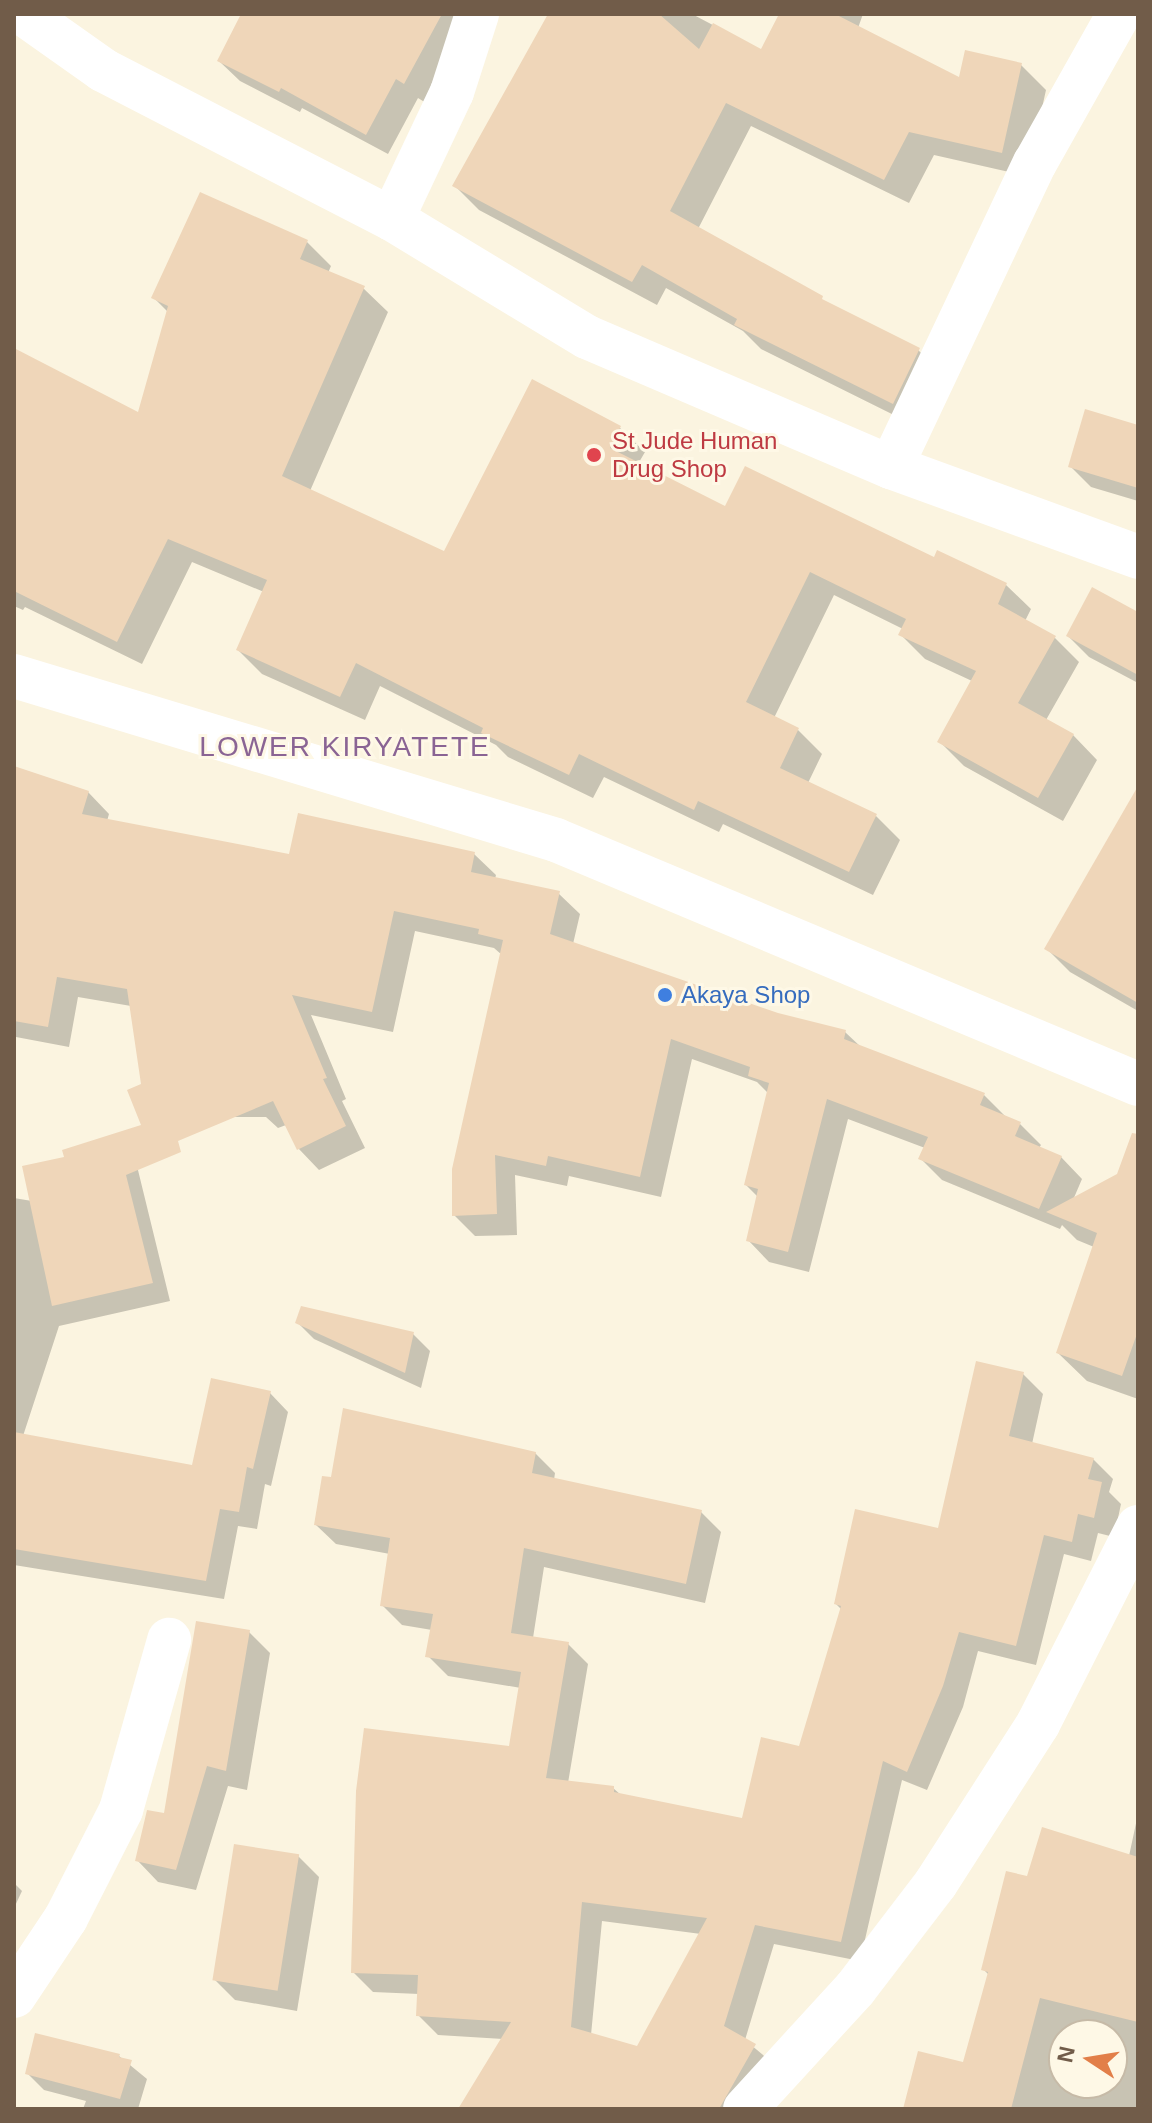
<!DOCTYPE html>
<html>
<head>
<meta charset="utf-8">
<style>
	body { margin:0 }
	#map { position:relative; width:1152px; height:2123px; overflow:hidden; background:#fbf4e0; font-family:Arial,sans-serif }
	div>[style] { position:absolute }
	.shadow>* { inset:0; background:#0003 }
	.building>* { inset:0; background:#efd6b9; transform-origin:0 0 }
	.street>* { height:44px; margin:-22px; padding:0 22px; transform-origin:22px; border-radius:22px; background:#fff }
	.dots>* { width:22px; height:22px; translate:-50% -50%; box-sizing:border-box; border:4px solid #fef8e6; border-radius:50% }
	span { translate:-50% -50%; white-space:nowrap; text-align:center; line-height:1.15; -webkit-text-stroke:6px #fef8e6; paint-order:stroke }
	.health-label { font-size:24px; color:#be3a42 }
	.left { translate:0 -50%; text-align:left }
	.shop-label { font-size:24px; color:#366cbe }
	.quarter-label { font-size:28px; color:#8a6494; letter-spacing:2px }
	.frame { position:absolute; inset:0; border:16px solid #715c49; pointer-events:none }
	.north { position:absolute; left:1048px; top:2019px; width:80px; height:80px; box-sizing:border-box; background:#fef8e6; border:2px solid #c6baa7; border-radius:50%; rotate:282deg; font-size:22px; font-weight:700; line-height:32px; text-align:center; color:#715c49 }
	.north::after { content:''; display:block; margin:auto; width:28px; height:36px; background:#e27f49; clip-path:polygon(50% 0,100% 100%,50% 72%,0 100%) }
</style>
</head>
<body>
<div id="map">
	<div class="shadow">
		<div style="clip-path:polygon(243px 14px,474px 14px,426px 103px,418px 98px,388px 154px,302px 108px,300px 112px,240px 81px,219px 61px)"></div>
		<div style="clip-path:polygon(551px 14px,692px 14px,762px 51px,781px 14px,863px 14px,858px 28px,961px 80px,1021px 65px,1046px 90px,1027px 176px,934px 155px,909px 203px,751px 126px,698px 229px,829px 305px,918px 350px,943px 374px,918px 427px,761px 349px,743px 331px,666px 288px,657px 305px,479px 210px,455px 186px)"></div>
		<div style="clip-path:polygon(307px 242px,331px 266px,328px 273px,363px 288px,388px 312px,310px 491px,445px 554px,533px 382px,620px 428px,645px 452px,638px 464px,726px 509px,935px 560px,938px 553px,1006px 585px,1031px 609px,1025px 621px,1055px 638px,1079px 662px,1046px 720px,1073px 735px,1097px 760px,1063px 821px,964px 766px,939px 741px,972px 681px,925px 659px,901px 635px,903px 629px,834px 595px,774px 718px,798px 730px,822px 754px,808px 783px,875px 815px,900px 840px,873px 895px,723px 824px,719px 832px,604px 777px,593px 798px,508px 757px,496px 745px,380px 686px,365px 720px,262px 674px,238px 650px,264px 592px,192px 562px,142px 664px,25px 607px,23px 610px,14px 606px,14px 350px,139px 415px,169px 313px,154px 298px)"></div>
		<div style="clip-path:polygon(1138px 427px,1138px 501px,1091px 487px,1070px 466px)"></div>
		<div style="clip-path:polygon(1138px 614px,1138px 683px,1089px 657px,1068px 636px)"></div>
		<div style="clip-path:polygon(14px 768px,88px 792px,109px 814px,107px 821px,290px 856px,474px 854px,496px 875px,495px 879px,558px 893px,580px 914px,573px 944px,777px 1014px,845px 1032px,862px 1048px,984px 1095px,1005px 1116px,1020px 1124px,1041px 1145px,1039px 1148px,1061px 1157px,1082px 1179px,1073px 1200px,1138px 1168px,1138px 1399px,1087px 1381px,1058px 1353px,1094px 1247px,1077px 1240px,1062px 1225px,1060px 1229px,942px 1180px,920px 1158px,925px 1148px,848px 1119px,809px 1272px,769px 1262px,748px 1240px,758px 1197px,746px 1185px,768px 1093px,757px 1082px,692px 1059px,661px 1197px,569px 1176px,567px 1186px,515px 1175px,517px 1235px,475px 1236px,454px 1215px,502px 955px,494px 948px,415px 931px,393px 1032px,311px 1015px,346px 1099px,342px 1101px,365px 1148px,319px 1170px,298px 1148px,286px 1125px,278px 1128px,266px 1117px,166px 1117px,131px 1006px,78px 997px,69px 1047px,16px 1037px,14px 1118px)"></div>
		<div style="clip-path:polygon(1138px 809px,1138px 1011px,1070px 972px,1047px 949px)"></div>
		<div style="clip-path:polygon(137px 1166px,170px 1301px,59px 1326px,23px 1436px,193px 1467px,270px 1393px,288px 1412px,271px 1486px,265px 1484px,257px 1529px,238px 1526px,224px 1599px,14px 1565px,14px 1198px,32px 1201px)"></div>
		<div style="clip-path:polygon(297px 1322px,413px 1334px,430px 1351px,421px 1388px,314px 1339px)"></div>
		<div style="clip-path:polygon(evenodd,1023px 1374px,1043px 1394px,1032px 1444px,1093px 1459px,1113px 1479px,1109px 1492px,1121px 1504px,1114px 1537px,1098px 1533px,1091px 1561px,1064px 1554px,1036px 1665px,978px 1651px,963px 1707px,927px 1790px,902px 1780px,860px 1961px,774px 1944px,745px 2040px,775px 2065px,750px 2109px,461px 2109px,503px 2039px,438px 2035px,418px 2015px,419px 1994px,373px 1992px,353px 1972px,511px 1748px,521px 1688px,448px 1676px,428px 1656px,432px 1630px,402px 1625px,382px 1605px,390px 1554px,336px 1544px,316px 1525px,535px 1453px,555px 1473px,554px 1480px,701px 1512px,721px 1532px,705px 1603px,544px 1567px,533px 1638px,568px 1644px,588px 1664px,568px 1783px,613px 1788px,621px 1795px,744px 1820px,800px 1749px,842px 1610px,836px 1604px,940px 1530px,1023px 1374px,602px 1921px,701px 1934px,638px 2048px,591px 2035px,602px 1921px)"></div>
		<div style="clip-path:polygon(249px 1632px,270px 1653px,247px 1790px,228px 1786px,196px 1890px,158px 1882px,138px 1861px,166px 1816px)"></div>
		<div style="clip-path:polygon(evenodd,1138px 1814px,1138px 2109px,905px 2109px,964px 2064px,989px 1975px,984px 1970px,1028px 1879px,1129px 1856px,1138px 1814px,1064px 2035px,1112px 2035px,1112px 2083px,1064px 2083px,1064px 2035px)"></div>
		<div style="clip-path:polygon(298px 1856px,319px 1877px,297px 2011px,235px 2000px,214px 1979px)"></div>
		<div style="clip-path:polygon(14px 1883px,22px 1891px,14px 1908px)"></div>
		<div style="clip-path:polygon(119px 2056px,147px 2079px,138px 2109px,83px 2109px,86px 2101px,44px 2090px,27px 2073px)"></div>
	</div>
	<div class="building">
		<div style="clip-path:polygon(241px 14px,442px 14px,404px 84px,396px 79px,366px 135px,281px 88px,279px 92px,217px 61px)"></div>
		<div style="clip-path:polygon(548px 14px,659px 14px,699px 49px,713px 23px,761px 49px,779px 14px,835px 14px,959px 77px,965px 50px,1022px 63px,1002px 153px,909px 132px,884px 180px,726px 103px,670px 211px,823px 296px,822px 299px,920px 348px,893px 404px,734px 325px,737px 319px,642px 265px,632px 282px,452px 186px)"></div>
		<div style="clip-path:polygon(200px 192px,308px 240px,300px 259px,365px 286px,282px 476px,444px 551px,532px 379px,621px 426px,610px 448px,725px 506px,745px 466px,934px 557px,937px 550px,1007px 583px,998px 604px,1056px 636px,1018px 703px,1074px 734px,1038px 798px,937px 742px,976px 671px,898px 635px,906px 619px,810px 572px,746px 702px,799px 728px,780px 768px,877px 814px,849px 872px,698px 801px,694px 810px,579px 754px,569px 775px,481px 733px,483px 728px,356px 663px,340px 697px,236px 650px,267px 580px,168px 539px,117px 642px,14px 591px,14px 348px,138px 412px,168px 306px,151px 298px)"></div>
		<div style="clip-path:polygon(1085px 409px,1138px 425px,1138px 488px,1068px 467px)"></div>
		<div style="clip-path:polygon(1092px 587px,1138px 612px,1138px 675px,1066px 636px)"></div>
		<div style="clip-path:polygon(14px 766px,89px 791px,82px 814px,289px 854px,298px 813px,475px 852px,471px 872px,560px 891px,550px 934px,778px 1013px,846px 1030px,844px 1039px,985px 1093px,980px 1105px,1021px 1122px,1015px 1136px,1062px 1156px,1039px 1209px,918px 1159px,928px 1137px,827px 1099px,788px 1252px,746px 1241px,758px 1189px,744px 1185px,769px 1083px,748px 1076px,750px 1067px,671px 1039px,640px 1177px,548px 1156px,546px 1166px,495px 1155px,497px 1214px,452px 1216px,452px 1169px,503px 940px,478px 934px,479px 929px,394px 911px,372px 1012px,292px 995px,327px 1078px,323px 1079px,346px 1126px,297px 1150px,273px 1101px,178px 1141px,181px 1152px,126px 1175px,153px 1283px,52px 1306px,22px 1166px,64px 1157px,62px 1150px,141px 1125px,127px 1090px,141px 1084px,127px 989px,57px 977px,48px 1027px,14px 1021px)"></div>
		<div style="clip-path:polygon(1138px 786px,1138px 1003px,1044px 949px)"></div>
		<div style="clip-path:polygon(1132px 1133px,1138px 1134px,1138px 1331px,1122px 1376px,1056px 1353px,1097px 1233px,1046px 1212px,1117px 1174px)"></div>
		<div style="clip-path:polygon(301px 1306px,414px 1332px,405px 1373px,295px 1323px)"></div>
		<div style="clip-path:polygon(evenodd,976px 1361px,1024px 1372px,1009px 1436px,1094px 1458px,1088px 1479px,1102px 1482px,1094px 1518px,1078px 1514px,1072px 1542px,1044px 1535px,1016px 1646px,959px 1632px,943px 1686px,907px 1772px,883px 1761px,841px 1942px,755px 1925px,724px 2026px,756px 2044px,719px 2109px,458px 2109px,511px 2022px,416px 2016px,418px 1975px,351px 1973px,356px 1791px,364px 1728px,509px 1746px,521px 1672px,425px 1657px,433px 1614px,380px 1606px,390px 1538px,314px 1525px,322px 1476px,331px 1477px,343px 1408px,536px 1452px,532px 1473px,702px 1510px,686px 1584px,524px 1548px,511px 1633px,569px 1642px,546px 1778px,614px 1786px,614px 1792px,742px 1818px,761px 1737px,799px 1746px,841px 1606px,834px 1604px,855px 1509px,938px 1528px,976px 1361px,582px 1902px,707px 1918px,637px 2046px,571px 2027px,582px 1902px)"></div>
		<div style="clip-path:polygon(211px 1378px,271px 1391px,253px 1469px,247px 1467px,239px 1512px,220px 1509px,206px 1581px,14px 1549px,14px 1432px,192px 1465px)"></div>
		<div style="clip-path:polygon(196px 1621px,250px 1630px,226px 1771px,207px 1766px,176px 1870px,135px 1861px,147px 1810px,164px 1813px)"></div>
		<div style="clip-path:polygon(1042px 1827px,1138px 1857px,1138px 2022px,1040px 1998px,1011px 2109px,903px 2109px,918px 2051px,963px 2062px,988px 1972px,981px 1970px,1006px 1871px,1027px 1876px)"></div>
		<div style="left:234px;top:1844px;width:66px;height:138px;rotate:9deg"></div>
		<div style="clip-path:polygon(35px 2033px,120px 2054px,119px 2057px,132px 2060px,120px 2099px,25px 2074px)"></div>
	</div>
	<div class="street">
		<div style="left:24px;top:14px;width:97px;rotate:35.3deg"></div>
		<div style="left:103px;top:70px;width:325px;rotate:27.3deg"></div>
		<div style="left:392px;top:219px;width:228px;rotate:31.2deg"></div>
		<div style="left:587px;top:337px;width:331px;rotate:23.2deg"></div>
		<div style="left:891px;top:467px;width:263px;rotate:20deg"></div>
		<div style="left:392px;top:219px;width:140px;rotate:-64.7deg"></div>
		<div style="left:452px;top:92px;width:82px;rotate:-72.2deg"></div>
		<div style="left:891px;top:467px;width:336px;rotate:-64.7deg"></div>
		<div style="left:1035px;top:163px;width:171px;rotate:-60.6deg"></div>
		<div style="left:14px;top:676px;width:566px;rotate:16.83deg"></div>
		<div style="left:556px;top:840px;width:631px;rotate:22.75deg"></div>
		<div style="left:14px;top:1996px;width:94px;rotate:-56.3deg"></div>
		<div style="left:66px;top:1918px;width:121px;rotate:-63deg"></div>
		<div style="left:121px;top:1810px;width:177px;rotate:-74.2deg"></div>
		<div style="left:745px;top:2109px;width:163px;rotate:-47.5deg"></div>
		<div style="left:855px;top:1989px;width:133px;rotate:-52.6deg"></div>
		<div style="left:936px;top:1883px;width:189px;rotate:-57.3deg"></div>
		<div style="left:1038px;top:1724px;width:221px;rotate:-63.1deg"></div>
	</div>
	<div class="dots">
		<div style="left:594px;top:455px;background:#e0444e"></div>
		<div style="left:665px;top:995px;background:#3f7fe0"></div>
	</div>
	<div class="health-label">
		<span class="left" style="left:612px;top:455px">St Jude Human<br>Drug Shop</span>
	</div>
	<div class="shop-label">
		<span class="left" style="left:681px;top:995px">Akaya Shop</span>
	</div>
	<div class="quarter-label">
		<span style="left:345px;top:747px">LOWER KIRYATETE</span>
	</div>
	<div class="frame"></div>
	<div class="north">N</div>
</div>
</body>
</html>
